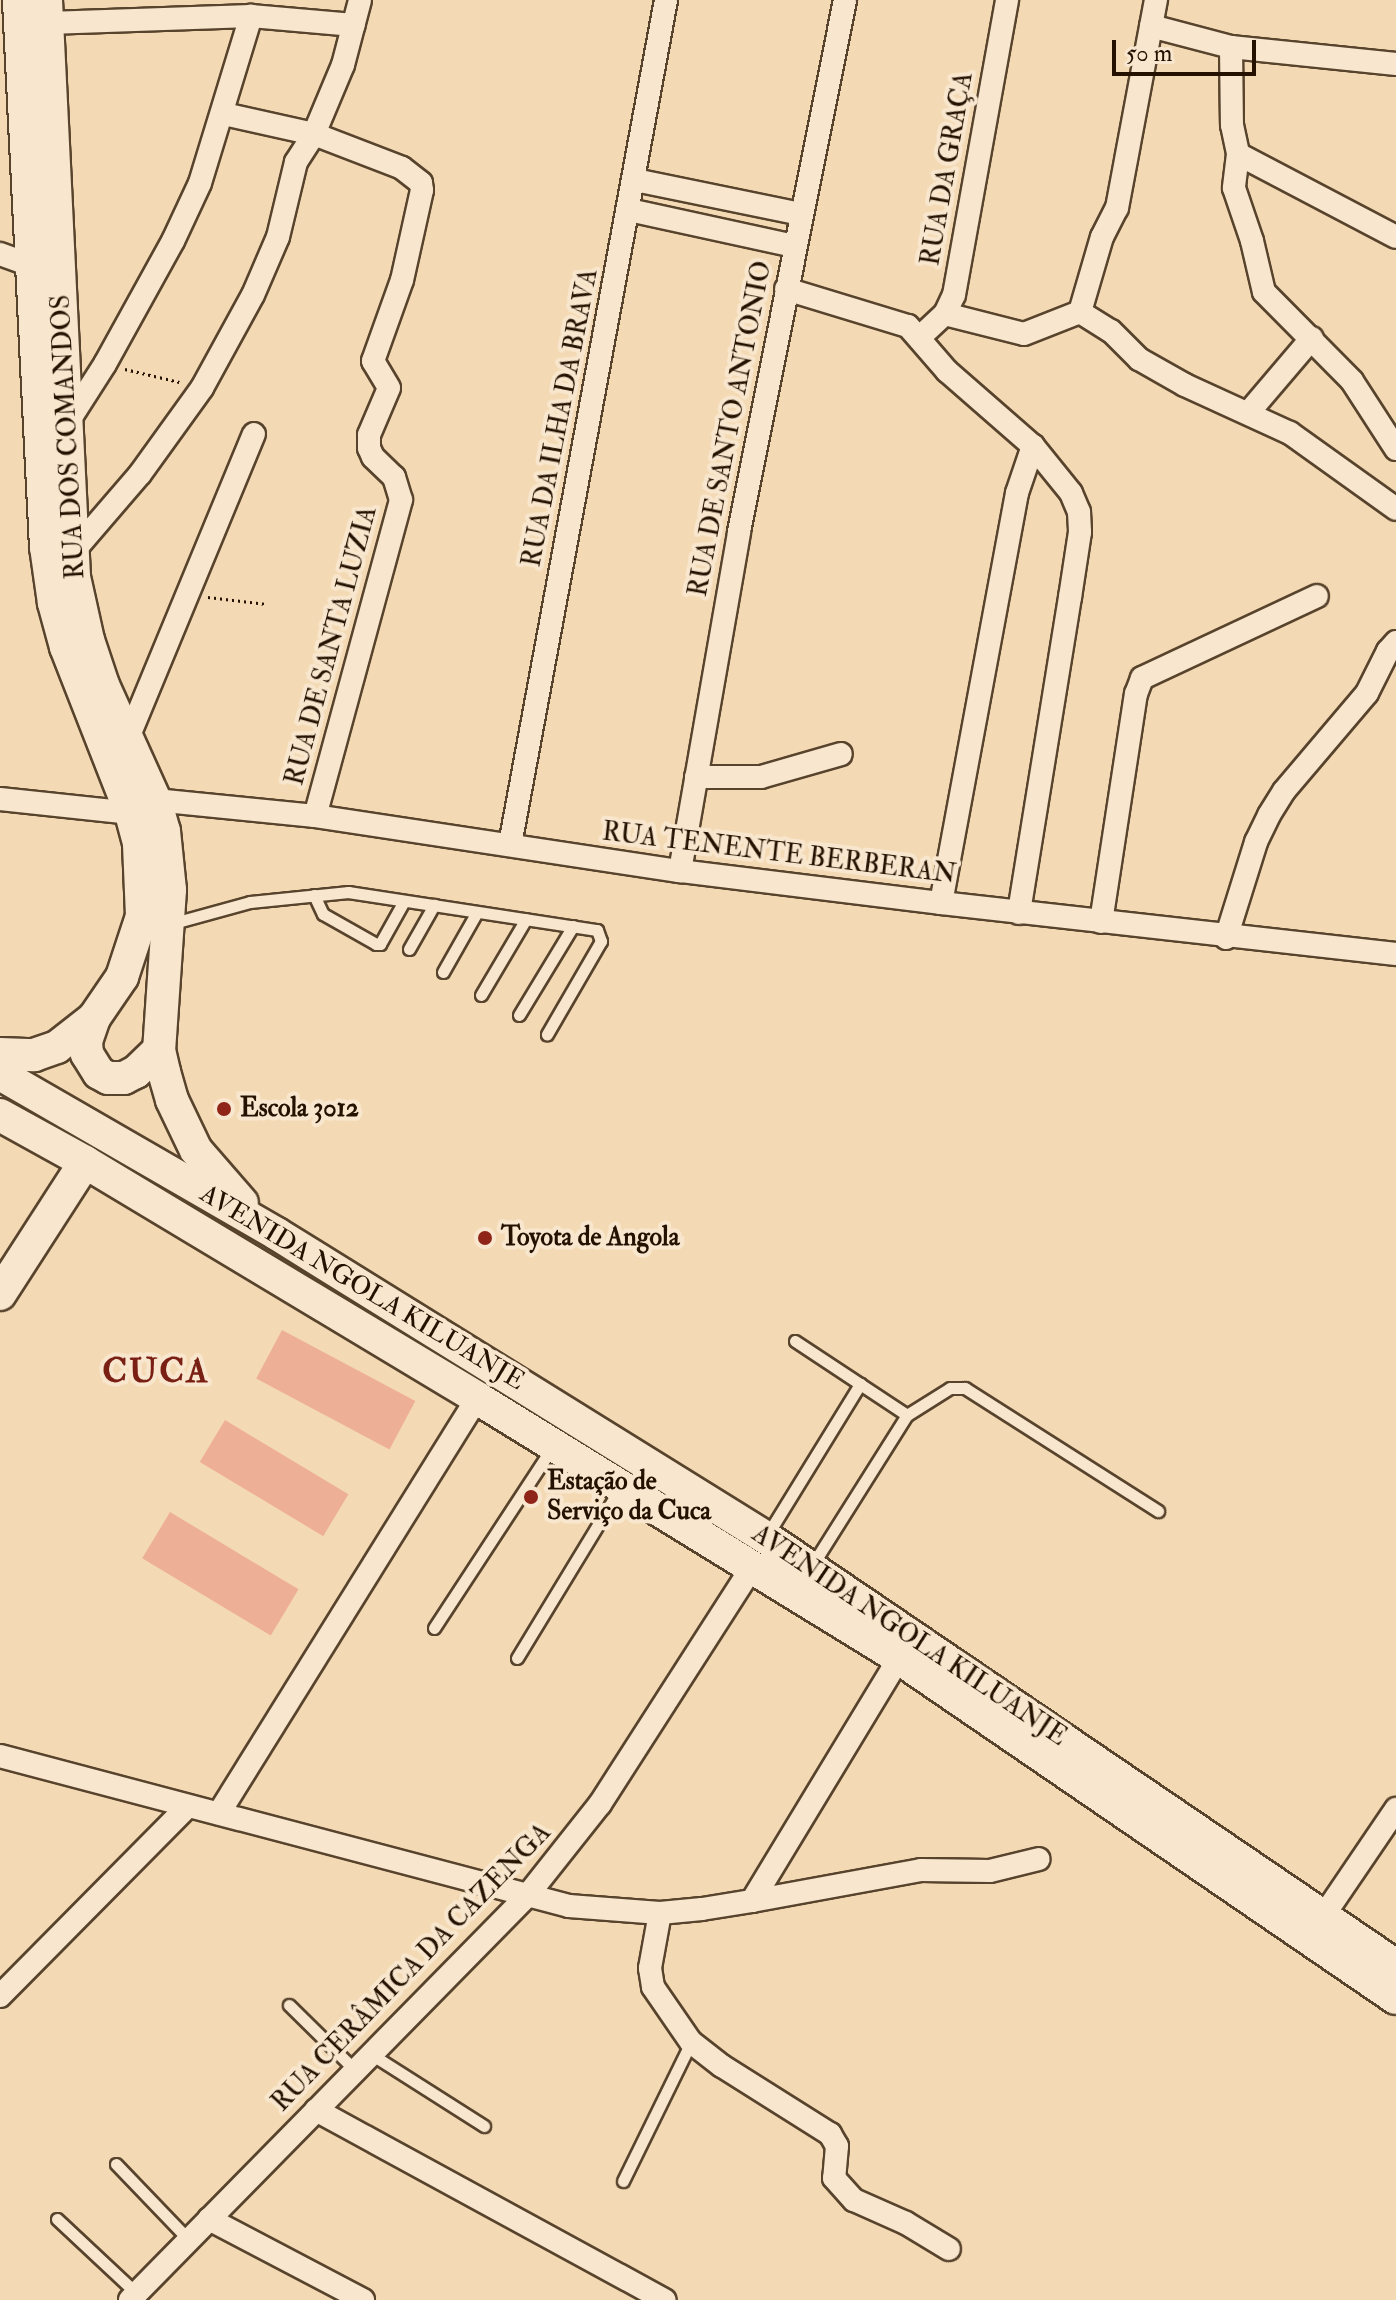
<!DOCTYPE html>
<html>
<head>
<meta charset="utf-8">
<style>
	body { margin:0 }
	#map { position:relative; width:1396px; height:2300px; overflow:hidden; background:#f4dab4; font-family:"IM FELL Double Pica",serif }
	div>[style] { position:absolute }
	.building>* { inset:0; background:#edb096; transform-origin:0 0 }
	.path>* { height:3px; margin-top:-1.5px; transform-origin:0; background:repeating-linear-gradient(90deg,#241100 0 2px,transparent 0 6px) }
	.roads { filter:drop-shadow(2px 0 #58432d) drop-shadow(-2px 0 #58432d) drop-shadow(0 2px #58432d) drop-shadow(0 -2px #58432d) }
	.lane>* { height:11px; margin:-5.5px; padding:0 5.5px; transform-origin:5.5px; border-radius:5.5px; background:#f8e7ce }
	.street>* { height:22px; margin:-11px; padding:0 11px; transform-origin:11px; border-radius:11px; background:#f8e7ce }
	.secondary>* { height:32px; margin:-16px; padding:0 16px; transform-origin:16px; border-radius:16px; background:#f8e7ce }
	.dots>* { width:22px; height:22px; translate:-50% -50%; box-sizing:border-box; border:4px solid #f8e7ce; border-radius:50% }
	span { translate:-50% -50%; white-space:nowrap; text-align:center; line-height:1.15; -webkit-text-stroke:8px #f8e7ce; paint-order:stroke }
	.street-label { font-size:26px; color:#241100 }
	.poi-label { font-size:26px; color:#241100; font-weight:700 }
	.left { translate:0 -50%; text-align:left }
	.district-label { font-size:34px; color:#7a1f14; font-weight:700; letter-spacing:2px }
	.scale { position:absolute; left:1112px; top:40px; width:144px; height:36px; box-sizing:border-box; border:4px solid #241100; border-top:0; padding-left:10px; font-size:24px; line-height:28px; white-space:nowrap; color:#241100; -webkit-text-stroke:6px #f8e7ce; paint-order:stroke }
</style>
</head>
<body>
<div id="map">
	<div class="building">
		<div style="left:282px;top:1330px;width:151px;height:55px;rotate:28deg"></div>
		<div style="left:225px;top:1420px;width:144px;height:49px;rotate:31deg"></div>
		<div style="left:170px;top:1512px;width:150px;height:54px;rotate:31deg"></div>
	</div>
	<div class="path">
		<div style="left:125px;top:369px;width:56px;rotate:13.5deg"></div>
		<div style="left:208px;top:597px;width:59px;rotate:6.8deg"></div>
	</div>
	<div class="roads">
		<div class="lane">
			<div style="left:314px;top:895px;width:21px;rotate:65deg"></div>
			<div style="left:323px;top:914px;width:61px;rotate:29.5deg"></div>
			<div style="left:376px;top:944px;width:4px"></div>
			<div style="left:380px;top:944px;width:49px;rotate:-60.8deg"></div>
			<div style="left:170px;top:924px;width:83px;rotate:-15.4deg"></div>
			<div style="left:250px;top:902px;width:99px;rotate:-5.8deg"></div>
			<div style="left:348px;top:892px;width:252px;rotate:8.7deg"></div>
			<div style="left:597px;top:930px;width:12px;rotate:70deg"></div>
			<div style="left:601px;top:941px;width:108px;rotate:120.1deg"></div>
			<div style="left:409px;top:949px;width:51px;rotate:-60.4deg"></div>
			<div style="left:443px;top:972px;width:69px;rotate:-60.5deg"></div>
			<div style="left:481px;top:995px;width:88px;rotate:-59.4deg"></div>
			<div style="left:519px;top:1015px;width:104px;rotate:-58.8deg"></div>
			<div style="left:795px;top:1341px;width:134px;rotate:33.5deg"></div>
			<div style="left:907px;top:1415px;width:51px;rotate:-32.1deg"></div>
			<div style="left:950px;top:1388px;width:15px"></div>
			<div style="left:965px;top:1388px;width:229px;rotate:32.5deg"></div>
			<div style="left:766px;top:1537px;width:180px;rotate:-58.4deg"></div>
			<div style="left:813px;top:1564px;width:176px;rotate:-57.8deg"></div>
			<div style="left:434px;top:1628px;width:214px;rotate:-56.8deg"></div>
			<div style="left:517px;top:1658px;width:197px;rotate:-58.7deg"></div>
			<div style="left:289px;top:2005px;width:93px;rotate:44.6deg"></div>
			<div style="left:371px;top:2054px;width:134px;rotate:32.5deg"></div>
			<div style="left:116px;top:2164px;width:105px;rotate:46.2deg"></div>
			<div style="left:623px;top:2181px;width:155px;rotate:-63.9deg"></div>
			<div style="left:57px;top:2219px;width:108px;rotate:43.1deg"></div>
		</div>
		<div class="street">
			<div style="left:48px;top:23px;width:203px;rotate:-2deg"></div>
			<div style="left:251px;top:16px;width:103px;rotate:5deg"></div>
			<div style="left:1151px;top:26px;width:83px;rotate:14.7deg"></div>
			<div style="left:1231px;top:47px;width:166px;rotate:5.9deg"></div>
			<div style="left:1231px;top:47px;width:78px;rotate:89.3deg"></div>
			<div style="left:1232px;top:125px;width:30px;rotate:78deg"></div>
			<div style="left:1238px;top:154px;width:34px;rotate:97deg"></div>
			<div style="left:1234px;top:188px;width:56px;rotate:71.2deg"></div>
			<div style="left:1252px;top:241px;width:52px;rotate:76.8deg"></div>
			<div style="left:1264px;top:292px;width:125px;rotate:45.3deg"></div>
			<div style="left:1352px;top:381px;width:81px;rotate:57.1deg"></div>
			<div style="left:224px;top:114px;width:92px;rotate:12.5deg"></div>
			<div style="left:314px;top:134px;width:94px;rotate:21.1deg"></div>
			<div style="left:402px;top:168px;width:24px;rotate:38deg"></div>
			<div style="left:421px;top:183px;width:7px;rotate:82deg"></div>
			<div style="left:422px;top:190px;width:92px;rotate:102.5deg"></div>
			<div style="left:402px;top:280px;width:86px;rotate:109.7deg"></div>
			<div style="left:373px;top:361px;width:31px;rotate:59deg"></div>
			<div style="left:389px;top:388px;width:51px;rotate:113.1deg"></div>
			<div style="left:369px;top:435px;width:13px;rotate:90deg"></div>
			<div style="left:369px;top:448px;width:10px;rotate:66deg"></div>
			<div style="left:373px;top:457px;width:29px;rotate:44deg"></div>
			<div style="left:394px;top:477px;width:24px;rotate:73deg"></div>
			<div style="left:401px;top:500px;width:327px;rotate:105.2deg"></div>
			<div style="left:1238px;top:154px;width:178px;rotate:27.7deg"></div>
			<div style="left:635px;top:180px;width:168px;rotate:11.6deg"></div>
			<div style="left:629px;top:210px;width:169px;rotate:12.3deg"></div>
			<div style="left:0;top:254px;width:35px;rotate:20deg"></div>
			<div style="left:786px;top:289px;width:127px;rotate:16.9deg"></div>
			<div style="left:908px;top:326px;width:60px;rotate:49.1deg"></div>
			<div style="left:947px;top:371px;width:114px;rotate:41.1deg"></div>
			<div style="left:1033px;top:446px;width:60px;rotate:51deg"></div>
			<div style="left:1071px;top:493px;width:21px;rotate:67deg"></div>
			<div style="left:1079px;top:512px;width:20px;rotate:87deg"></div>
			<div style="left:1080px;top:532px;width:66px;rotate:98.7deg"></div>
			<div style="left:1070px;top:597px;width:320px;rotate:99.2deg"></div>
			<div style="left:1080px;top:312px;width:36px;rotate:32deg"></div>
			<div style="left:1111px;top:331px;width:40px;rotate:45deg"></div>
			<div style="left:1139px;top:359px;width:53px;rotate:29.5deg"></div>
			<div style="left:1185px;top:385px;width:115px;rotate:24.6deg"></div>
			<div style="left:1290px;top:433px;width:130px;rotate:35.6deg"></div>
			<div style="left:945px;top:314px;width:81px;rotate:14.2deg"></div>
			<div style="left:1024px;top:334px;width:60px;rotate:-21.4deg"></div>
			<div style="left:1080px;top:312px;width:78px;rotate:-73.7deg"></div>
			<div style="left:1102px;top:237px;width:33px;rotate:-63deg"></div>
			<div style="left:1117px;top:208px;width:212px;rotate:-79.4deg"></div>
			<div style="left:921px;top:336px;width:33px;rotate:-43deg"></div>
			<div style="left:945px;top:314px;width:21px;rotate:-65deg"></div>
			<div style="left:954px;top:295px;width:300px;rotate:-79.8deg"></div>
			<div style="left:1249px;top:412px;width:97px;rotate:-49.6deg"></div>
			<div style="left:66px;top:425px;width:72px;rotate:-57.4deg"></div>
			<div style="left:105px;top:364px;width:141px;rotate:-61.1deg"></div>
			<div style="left:173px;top:241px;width:64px;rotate:-65deg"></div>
			<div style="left:200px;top:183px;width:175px;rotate:-73deg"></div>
			<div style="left:72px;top:553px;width:104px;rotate:-49.3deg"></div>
			<div style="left:140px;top:474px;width:106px;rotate:-54.2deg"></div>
			<div style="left:202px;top:388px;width:106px;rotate:-61.3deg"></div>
			<div style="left:253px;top:295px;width:63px;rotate:-66.7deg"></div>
			<div style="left:278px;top:237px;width:77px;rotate:-76.5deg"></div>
			<div style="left:296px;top:162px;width:33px;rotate:-57deg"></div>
			<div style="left:314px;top:134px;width:75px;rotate:-67.2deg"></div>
			<div style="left:343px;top:65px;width:67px;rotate:-75.3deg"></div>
			<div style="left:128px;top:738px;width:329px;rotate:-67.5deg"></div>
			<div style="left:696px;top:777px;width:65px"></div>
			<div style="left:761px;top:777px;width:83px;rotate:-16deg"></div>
			<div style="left:0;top:799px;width:132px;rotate:6.1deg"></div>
			<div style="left:155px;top:800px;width:161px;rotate:5.7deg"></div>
			<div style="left:315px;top:816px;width:369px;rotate:8.6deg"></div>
			<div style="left:680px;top:871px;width:263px;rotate:7deg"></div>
			<div style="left:941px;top:903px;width:458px;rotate:6.4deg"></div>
			<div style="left:510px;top:845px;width:859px;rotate:-79.54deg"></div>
			<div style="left:680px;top:871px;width:344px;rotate:-80.1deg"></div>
			<div style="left:739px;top:532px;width:542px;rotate:-78.73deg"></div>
			<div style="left:941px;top:903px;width:417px;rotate:-79.5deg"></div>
			<div style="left:1017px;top:493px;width:50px;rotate:-71.2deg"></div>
			<div style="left:1101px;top:922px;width:231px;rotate:-81.3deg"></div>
			<div style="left:1136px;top:694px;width:17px;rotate:-69deg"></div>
			<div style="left:1142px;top:678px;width:193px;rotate:-25.1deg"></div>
			<div style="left:1226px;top:938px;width:101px;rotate:-72.6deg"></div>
			<div style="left:1256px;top:842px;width:30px;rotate:-64deg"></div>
			<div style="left:1269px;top:815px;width:28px;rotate:-58deg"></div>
			<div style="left:1284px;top:791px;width:128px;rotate:-49.7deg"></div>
			<div style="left:1367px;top:693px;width:47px;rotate:-63.4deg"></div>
			<div style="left:1388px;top:651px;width:12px;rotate:-48deg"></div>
			<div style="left:0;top:1756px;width:588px;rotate:14.77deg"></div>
			<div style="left:569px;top:1906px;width:91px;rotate:4.4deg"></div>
			<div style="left:660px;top:1913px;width:42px;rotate:-5.4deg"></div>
			<div style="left:702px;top:1909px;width:51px;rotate:-9.1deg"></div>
			<div style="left:752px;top:1901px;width:284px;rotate:-58.8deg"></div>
			<div style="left:219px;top:1813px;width:489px;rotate:-58.1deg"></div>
			<div style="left:752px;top:1901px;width:172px;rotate:-10.4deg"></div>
			<div style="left:921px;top:1870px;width:69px;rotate:0.8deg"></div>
			<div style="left:990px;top:1871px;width:50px;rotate:-13.8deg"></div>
			<div style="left:660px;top:1913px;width:56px;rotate:100.3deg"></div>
			<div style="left:650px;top:1968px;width:19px;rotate:81deg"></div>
			<div style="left:653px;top:1987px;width:67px;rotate:55.4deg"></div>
			<div style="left:691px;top:2042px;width:39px;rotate:38deg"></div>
			<div style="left:722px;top:2066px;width:128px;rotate:32.2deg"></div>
			<div style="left:830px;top:2134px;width:14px;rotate:60deg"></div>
			<div style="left:837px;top:2146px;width:32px;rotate:95deg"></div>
			<div style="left:834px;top:2178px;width:30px;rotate:48deg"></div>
			<div style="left:854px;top:2200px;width:57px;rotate:23.9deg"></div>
			<div style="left:906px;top:2223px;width:50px;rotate:31.2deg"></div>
			<div style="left:1322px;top:1918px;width:132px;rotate:-55.8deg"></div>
			<div style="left:0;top:1996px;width:267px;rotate:-45.3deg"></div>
			<div style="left:316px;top:2110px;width:397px;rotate:28.6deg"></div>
			<div style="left:209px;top:2219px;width:174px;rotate:27.7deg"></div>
			<div style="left:130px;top:2300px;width:566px;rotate:-45.5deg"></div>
			<div style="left:527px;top:1896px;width:117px;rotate:-51.6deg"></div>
			<div style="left:600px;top:1804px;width:282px;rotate:-57.3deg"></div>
		</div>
		<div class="secondary">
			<div style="left:46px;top:0;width:578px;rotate:87.22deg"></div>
			<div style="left:74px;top:577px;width:65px;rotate:77.5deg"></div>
			<div style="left:88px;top:640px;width:47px;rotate:71.6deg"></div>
			<div style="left:103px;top:685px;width:126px;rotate:65.7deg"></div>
			<div style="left:155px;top:800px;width:32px;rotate:74deg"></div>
			<div style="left:164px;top:831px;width:59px;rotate:84.2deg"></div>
			<div style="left:170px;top:890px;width:160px;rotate:93.9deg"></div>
			<div style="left:159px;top:1050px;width:23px;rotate:77deg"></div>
			<div style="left:164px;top:1072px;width:29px;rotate:74deg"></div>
			<div style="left:172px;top:1100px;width:55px;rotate:64.4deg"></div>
			<div style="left:196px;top:1150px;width:70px;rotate:49deg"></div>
			<div style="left:94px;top:1018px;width:24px;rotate:109deg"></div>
			<div style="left:86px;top:1041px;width:13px;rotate:86deg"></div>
			<div style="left:87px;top:1054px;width:22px;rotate:58deg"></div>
			<div style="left:99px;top:1073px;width:10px;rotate:29deg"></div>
			<div style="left:108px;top:1078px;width:16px"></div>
			<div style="left:124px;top:1078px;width:13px;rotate:-27deg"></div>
			<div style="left:136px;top:1072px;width:32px;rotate:-44deg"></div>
			<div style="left:0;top:1054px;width:34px;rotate:2deg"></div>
			<div style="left:34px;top:1055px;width:24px;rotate:-19deg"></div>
			<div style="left:57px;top:1047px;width:47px;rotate:-38.1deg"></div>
			<div style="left:94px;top:1018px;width:50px;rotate:-55.7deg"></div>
			<div style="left:122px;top:977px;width:64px;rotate:-71.8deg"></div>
			<div style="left:142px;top:916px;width:73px;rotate:-92.4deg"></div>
			<div style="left:139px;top:843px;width:31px;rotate:-105deg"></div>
			<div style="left:131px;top:813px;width:178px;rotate:-111.4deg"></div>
			<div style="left:66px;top:647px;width:46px;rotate:-105.3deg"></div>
			<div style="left:54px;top:603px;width:57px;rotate:-98.1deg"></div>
			<div style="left:46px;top:547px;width:548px;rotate:-92.83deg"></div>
			<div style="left:0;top:1074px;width:320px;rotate:30deg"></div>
			<div style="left:277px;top:1234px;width:574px;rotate:31.84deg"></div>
			<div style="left:765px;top:1537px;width:763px;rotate:34.21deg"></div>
			<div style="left:0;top:1115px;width:97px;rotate:28.9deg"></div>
			<div style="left:85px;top:1162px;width:458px;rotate:31deg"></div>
			<div style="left:477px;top:1398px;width:496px;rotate:31.6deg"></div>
			<div style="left:899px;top:1658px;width:602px;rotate:34.38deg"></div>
			<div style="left:0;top:1294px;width:157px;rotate:-57.2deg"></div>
		</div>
	</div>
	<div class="dots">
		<div style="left:224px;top:1109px;background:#8f2418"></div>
		<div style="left:485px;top:1238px;background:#8f2418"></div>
		<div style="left:531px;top:1497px;background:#8f2418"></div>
	</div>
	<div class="street-label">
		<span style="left:948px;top:169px;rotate:-80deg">RUA DA GRAÇA</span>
		<span style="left:561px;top:418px;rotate:-79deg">RUA DA ILHA DA BRAVA</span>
		<span style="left:731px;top:429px;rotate:-79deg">RUA DE SANTO ANTONIO</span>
		<span style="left:69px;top:437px;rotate:-93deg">RUA DOS COMANDOS</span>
		<span style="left:332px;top:646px;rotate:-75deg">RUA DE SANTA LUZIA</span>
		<span style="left:779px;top:854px;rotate:7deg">RUA TENENTE BERBERAN</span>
		<span style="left:362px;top:1288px;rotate:31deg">AVENIDA NGOLA KILUANJE</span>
		<span style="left:909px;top:1636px;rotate:34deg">AVENIDA NGOLA KILUANJE</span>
		<span style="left:412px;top:1968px;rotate:-46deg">RUA CERÂMICA DA CAZENGA</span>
	</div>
	<div class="poi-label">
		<span class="left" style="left:240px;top:1109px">Escola 3012</span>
		<span class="left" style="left:501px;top:1238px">Toyota de Angola</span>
		<span class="left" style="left:547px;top:1497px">Estação de<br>Serviço da Cuca</span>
	</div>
	<div class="district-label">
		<span style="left:156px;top:1372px">CUCA</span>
	</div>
	<div class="scale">50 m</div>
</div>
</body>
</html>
